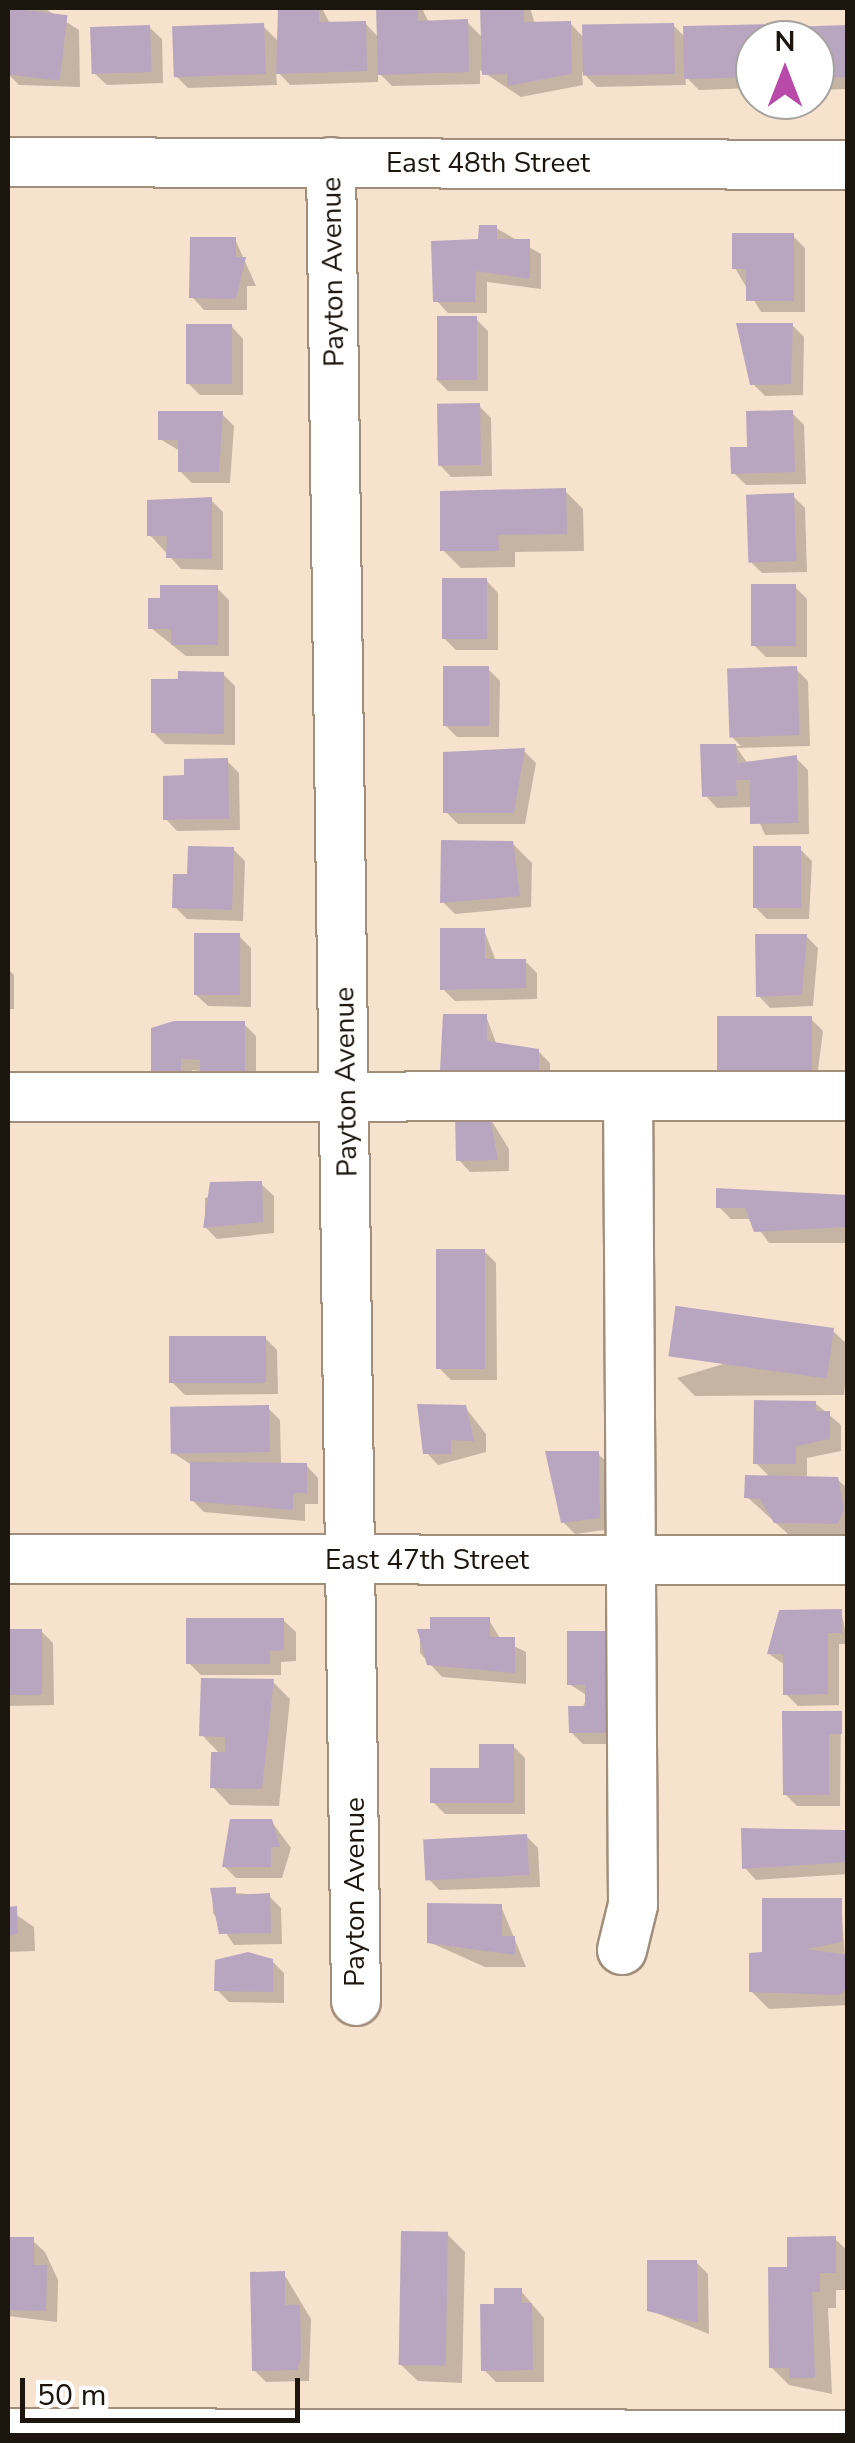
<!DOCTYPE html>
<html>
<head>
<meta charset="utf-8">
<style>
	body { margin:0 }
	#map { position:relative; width:855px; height:2443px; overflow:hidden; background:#f7e2ce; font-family:"Nunito Sans",sans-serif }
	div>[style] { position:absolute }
	.shadow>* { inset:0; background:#0003 }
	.building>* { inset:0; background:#b8a6c1; transform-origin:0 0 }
	.roads { filter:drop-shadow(2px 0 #a18e7b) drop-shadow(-2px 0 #a18e7b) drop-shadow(0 2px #a18e7b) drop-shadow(0 -2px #a18e7b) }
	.minor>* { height:48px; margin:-24px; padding:0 24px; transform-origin:24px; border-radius:24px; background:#fff }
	span { translate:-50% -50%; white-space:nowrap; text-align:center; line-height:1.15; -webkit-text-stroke:8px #fff; paint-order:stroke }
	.street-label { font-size:28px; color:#1d160e }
	.frame { position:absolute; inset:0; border:10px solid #1d160e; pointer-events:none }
	.north { position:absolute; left:735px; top:20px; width:100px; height:100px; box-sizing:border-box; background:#fff; border:2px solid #a5a29f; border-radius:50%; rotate:0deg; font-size:28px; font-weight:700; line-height:40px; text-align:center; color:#1d160e }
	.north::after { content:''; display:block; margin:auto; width:35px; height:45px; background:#b84baa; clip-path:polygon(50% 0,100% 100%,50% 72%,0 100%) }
	.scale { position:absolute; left:20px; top:2378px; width:280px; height:45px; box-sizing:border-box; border:5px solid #1d160e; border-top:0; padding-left:12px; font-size:30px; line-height:35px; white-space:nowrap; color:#1d160e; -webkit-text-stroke:8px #fff; paint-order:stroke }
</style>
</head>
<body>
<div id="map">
	<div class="shadow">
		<div style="clip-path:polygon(8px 8px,44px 8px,79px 30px,80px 87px,19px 85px,8px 74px)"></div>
		<div style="clip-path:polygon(280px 8px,322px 8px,330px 24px,365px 23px,379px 38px,379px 8px,422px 8px,429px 23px,467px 22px,483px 38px,482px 8px,530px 8px,535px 24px,570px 23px,584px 38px,673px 25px,686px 38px,775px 26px,789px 40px,755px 40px,755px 88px,699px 90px,685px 76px,686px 85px,597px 87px,582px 72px,583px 85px,521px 97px,480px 70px,480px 84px,392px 86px,378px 72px,378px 82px,290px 85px,276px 70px,277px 85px,188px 88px,176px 76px,263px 26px,279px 42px)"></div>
		<div style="clip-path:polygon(149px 27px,162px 39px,163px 83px,107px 85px,94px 73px)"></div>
		<div style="clip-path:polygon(848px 28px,848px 89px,815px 90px,815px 40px,789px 40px)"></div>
		<div style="clip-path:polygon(496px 228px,541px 254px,541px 289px,487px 282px,487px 313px,448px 313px,436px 300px)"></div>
		<div style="clip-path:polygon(793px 236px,805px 248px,805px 312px,761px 312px,735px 268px)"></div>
		<div style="clip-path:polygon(235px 239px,256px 286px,247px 286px,247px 310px,204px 310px,192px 297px)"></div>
		<div style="clip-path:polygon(476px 319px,488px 331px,488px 391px,448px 391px,436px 379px)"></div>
		<div style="clip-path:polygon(792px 325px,804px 337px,803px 395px,765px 396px,753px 384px)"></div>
		<div style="clip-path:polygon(231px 326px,243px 339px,243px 395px,200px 395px,188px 383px)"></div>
		<div style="clip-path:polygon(479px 406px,491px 418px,492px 476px,451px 477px,439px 464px)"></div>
		<div style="clip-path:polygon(792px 413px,804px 425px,806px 484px,746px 485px,734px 473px)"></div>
		<div style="clip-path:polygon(222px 414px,234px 426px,230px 483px,192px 483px,180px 471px,180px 451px,160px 439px)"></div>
		<div style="clip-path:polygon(565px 491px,583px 509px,584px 551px,515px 552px,515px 567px,461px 568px,443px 550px)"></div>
		<div style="clip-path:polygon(793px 496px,805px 508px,807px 572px,762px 573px,750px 561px)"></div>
		<div style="clip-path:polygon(211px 500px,223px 512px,223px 570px,181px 569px,150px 535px)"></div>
		<div style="clip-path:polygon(486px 580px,498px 593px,498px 650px,456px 650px,444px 638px)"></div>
		<div style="clip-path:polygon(795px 587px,807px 599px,807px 657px,766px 657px,754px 645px)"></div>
		<div style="clip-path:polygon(217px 588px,229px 600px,229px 656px,186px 656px,151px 628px)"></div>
		<div style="clip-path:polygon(488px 669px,500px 681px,499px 737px,457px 737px,445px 725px)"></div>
		<div style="clip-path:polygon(796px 669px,808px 681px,810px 746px,737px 748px,748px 764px,796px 758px,808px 770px,809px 834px,765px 835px,753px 807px,717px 808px,705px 795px,703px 747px,741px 746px,731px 736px)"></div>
		<div style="clip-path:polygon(223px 674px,235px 686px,235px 745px,165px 744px,153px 732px,154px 681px)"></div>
		<div style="clip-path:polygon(524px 751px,536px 763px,525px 824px,458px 824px,446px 812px)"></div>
		<div style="clip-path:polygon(227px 761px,239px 773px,240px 830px,177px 831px,165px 818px,186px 778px)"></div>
		<div style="clip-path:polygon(512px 843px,532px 863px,531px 907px,455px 914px,443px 902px)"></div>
		<div style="clip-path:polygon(233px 849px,245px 861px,243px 921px,187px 919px,175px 907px)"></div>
		<div style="clip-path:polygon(800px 849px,812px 861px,809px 919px,767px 919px,755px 907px)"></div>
		<div style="clip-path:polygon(484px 930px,496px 961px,525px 961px,537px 973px,537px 999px,455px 1001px,443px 989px)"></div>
		<div style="clip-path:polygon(239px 936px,251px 948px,251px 1007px,208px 1006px,195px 994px)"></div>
		<div style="clip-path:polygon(806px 936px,818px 948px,813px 1006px,770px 1008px,758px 995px)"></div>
		<div style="clip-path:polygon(8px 969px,14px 975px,14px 1009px,8px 1009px)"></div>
		<div style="clip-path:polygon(486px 1016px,498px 1048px,538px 1051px,550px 1063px,550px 1101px,455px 1082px,443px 1070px)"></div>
		<div style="clip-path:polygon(811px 1019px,823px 1031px,815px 1093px,720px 1082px)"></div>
		<div style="clip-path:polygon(244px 1024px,256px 1036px,256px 1095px,202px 1071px,192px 1070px,192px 1085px,166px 1085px,154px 1030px)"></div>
		<div style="clip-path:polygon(488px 1115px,509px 1149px,509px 1171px,470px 1172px,458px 1159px)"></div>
		<div style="clip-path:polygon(261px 1184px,274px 1196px,274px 1233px,217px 1239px,205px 1227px,205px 1198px)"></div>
		<div style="clip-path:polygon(848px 1197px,848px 1243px,769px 1243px,752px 1219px,731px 1219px,719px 1207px)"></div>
		<div style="clip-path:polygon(484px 1251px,496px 1263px,497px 1380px,451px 1380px,439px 1368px)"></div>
		<div style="clip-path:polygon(833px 1331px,848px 1345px,844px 1395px,695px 1396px,677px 1378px)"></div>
		<div style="clip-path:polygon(265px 1338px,277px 1350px,278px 1394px,185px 1395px,172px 1382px)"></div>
		<div style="clip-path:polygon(815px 1403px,841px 1425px,841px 1451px,807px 1458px,807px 1479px,837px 1479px,848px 1489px,848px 1535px,788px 1534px,747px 1497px,771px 1478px,756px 1463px)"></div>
		<div style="clip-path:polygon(465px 1407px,486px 1434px,486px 1452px,438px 1465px,426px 1452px)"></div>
		<div style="clip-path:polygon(268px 1408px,280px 1420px,281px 1465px,306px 1465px,318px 1478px,318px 1504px,305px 1504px,305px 1521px,204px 1512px,192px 1500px,192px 1465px,173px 1453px)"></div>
		<div style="clip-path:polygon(598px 1454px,611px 1466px,611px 1529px,575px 1534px,563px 1522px)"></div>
		<div style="clip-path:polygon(841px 1611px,848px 1644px,839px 1644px,839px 1705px,798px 1706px,786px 1694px,785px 1665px,769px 1654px)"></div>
		<div style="clip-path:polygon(283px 1620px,296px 1632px,296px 1661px,281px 1662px,281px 1675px,201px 1675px,189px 1663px)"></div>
		<div style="clip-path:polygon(489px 1620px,501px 1640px,526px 1652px,526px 1684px,442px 1677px,420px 1653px,420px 1631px)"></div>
		<div style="clip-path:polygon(41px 1631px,53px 1643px,54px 1705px,8px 1706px,8px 1632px)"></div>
		<div style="clip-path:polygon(606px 1633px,618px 1645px,618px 1744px,583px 1744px,571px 1732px,588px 1696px,569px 1684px)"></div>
		<div style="clip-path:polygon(273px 1682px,290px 1699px,279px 1806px,230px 1805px,213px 1787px,221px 1755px,202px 1735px)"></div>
		<div style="clip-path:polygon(841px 1714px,840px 1806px,797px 1806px,785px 1794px)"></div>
		<div style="clip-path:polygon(513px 1746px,525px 1758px,525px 1814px,445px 1814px,433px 1802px)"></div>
		<div style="clip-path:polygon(271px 1821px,291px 1848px,282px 1878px,236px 1878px,224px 1866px)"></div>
		<div style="clip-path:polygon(848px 1835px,848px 1874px,756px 1880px,744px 1867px)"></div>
		<div style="clip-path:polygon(526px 1836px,538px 1848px,540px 1887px,439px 1890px,427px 1877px)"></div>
		<div style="clip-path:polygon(212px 1891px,269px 1896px,281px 1908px,282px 1944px,234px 1945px,213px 1913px)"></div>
		<div style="clip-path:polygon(841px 1900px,848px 2005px,769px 2009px,751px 1991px,765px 1955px)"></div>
		<div style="clip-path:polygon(501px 1906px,526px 1967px,485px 1967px,429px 1942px)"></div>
		<div style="clip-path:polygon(8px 1909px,34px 1927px,35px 1951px,8px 1952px)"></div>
		<div style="clip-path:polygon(272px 1961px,284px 1973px,284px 2003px,229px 2002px,217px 1990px)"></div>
		<div style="clip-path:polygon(447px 2234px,465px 2252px,462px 2383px,418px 2381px,400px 2364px)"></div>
		<div style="clip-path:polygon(8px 2239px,32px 2240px,45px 2252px,58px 2280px,57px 2322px,8px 2316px)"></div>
		<div style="clip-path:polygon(835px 2239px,848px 2251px,848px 2290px,836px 2290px,836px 2308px,828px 2308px,832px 2394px,789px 2385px,771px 2367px,790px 2270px)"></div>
		<div style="clip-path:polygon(696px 2262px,708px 2274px,709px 2334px,649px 2310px)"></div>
		<div style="clip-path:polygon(284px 2274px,311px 2319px,309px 2381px,266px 2382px,254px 2370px)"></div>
		<div style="clip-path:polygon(521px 2291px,544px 2318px,544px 2382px,496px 2382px,484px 2370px,496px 2306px)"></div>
	</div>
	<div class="building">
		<div style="left:8px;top:8px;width:60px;height:66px;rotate:7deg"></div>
		<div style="clip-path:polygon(278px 8px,319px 8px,319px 22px,366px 21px,367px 71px,276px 74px)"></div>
		<div style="clip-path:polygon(376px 8px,418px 8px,418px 21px,468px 19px,469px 72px,378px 75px)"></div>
		<div style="clip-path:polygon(480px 8px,524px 8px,524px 22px,571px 21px,572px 74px,507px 86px,507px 74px,482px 75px)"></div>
		<div style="left:264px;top:23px;width:51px;height:92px;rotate:88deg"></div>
		<div style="left:674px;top:23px;width:51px;height:92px;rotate:89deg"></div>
		<div style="clip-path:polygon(776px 24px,777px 40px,755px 40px,755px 77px,684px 79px,683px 26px)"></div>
		<div style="left:150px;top:25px;width:47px;height:60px;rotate:88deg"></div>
		<div style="clip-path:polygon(848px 25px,848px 77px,815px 78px,815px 40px,787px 40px,786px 27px)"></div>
		<div style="clip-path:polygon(479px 225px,497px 225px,497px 239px,530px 239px,530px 279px,476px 271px,475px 302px,433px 302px,431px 241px,478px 239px)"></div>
		<div style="clip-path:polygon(732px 233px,794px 233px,794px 301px,746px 301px,746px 269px,732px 269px)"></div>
		<div style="clip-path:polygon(190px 237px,236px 237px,236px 257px,246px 257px,236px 299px,189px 298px)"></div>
		<div style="left:437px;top:316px;width:40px;height:64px"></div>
		<div style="clip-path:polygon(736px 323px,793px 323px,791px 384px,750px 385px)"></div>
		<div style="left:186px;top:324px;width:46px;height:60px"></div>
		<div style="left:480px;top:403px;width:62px;height:43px;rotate:89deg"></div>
		<div style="clip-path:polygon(793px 410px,795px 472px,731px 474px,730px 447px,747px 447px,746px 411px)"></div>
		<div style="clip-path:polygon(158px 411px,223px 411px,219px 472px,178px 472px,178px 440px,158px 440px)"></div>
		<div style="clip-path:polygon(566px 488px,567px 534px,498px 535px,499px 551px,440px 551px,440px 491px)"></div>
		<div style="left:794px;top:493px;width:68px;height:48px;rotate:88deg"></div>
		<div style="clip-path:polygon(212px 497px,212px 559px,166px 558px,167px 536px,147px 536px,147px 500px)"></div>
		<div style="left:442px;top:578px;width:45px;height:61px"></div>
		<div style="left:796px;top:584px;width:62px;height:45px;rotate:90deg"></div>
		<div style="clip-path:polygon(160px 585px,218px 585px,218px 645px,171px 645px,171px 629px,148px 629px,148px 598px,160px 598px)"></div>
		<div style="left:443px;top:666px;width:46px;height:60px"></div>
		<div style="left:797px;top:666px;width:69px;height:70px;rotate:88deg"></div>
		<div style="clip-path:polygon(178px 671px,224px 672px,224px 734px,151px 733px,151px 679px,178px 679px)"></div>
		<div style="clip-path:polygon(700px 744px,736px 744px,737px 763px,797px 755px,798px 823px,750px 824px,750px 780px,736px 780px,737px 796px,702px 797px)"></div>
		<div style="clip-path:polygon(525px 748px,514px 813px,443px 813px,443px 752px)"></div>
		<div style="clip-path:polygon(228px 758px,229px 819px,163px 820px,163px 776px,184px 775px,184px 759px)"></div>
		<div style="clip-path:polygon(441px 840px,513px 841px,520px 896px,440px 903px)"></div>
		<div style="clip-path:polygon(188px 846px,234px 847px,232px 910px,172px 908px,173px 874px,187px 874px)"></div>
		<div style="left:753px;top:846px;width:48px;height:62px"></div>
		<div style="clip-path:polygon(440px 928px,485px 928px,485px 959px,526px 959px,526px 988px,440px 990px)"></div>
		<div style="left:194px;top:933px;width:46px;height:62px"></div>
		<div style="clip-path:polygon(755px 934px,807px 934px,802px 995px,756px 997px)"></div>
		<div style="clip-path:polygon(443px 1014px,487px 1014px,487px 1041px,539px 1049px,539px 1090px,479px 1089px,479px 1071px,440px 1071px)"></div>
		<div style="left:717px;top:1016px;width:95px;height:67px"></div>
		<div style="clip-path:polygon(174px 1021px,245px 1021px,245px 1084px,200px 1084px,200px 1060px,181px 1059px,181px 1074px,151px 1074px,151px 1028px)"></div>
		<div style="clip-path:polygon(489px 1112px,498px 1160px,456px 1161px,455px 1113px)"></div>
		<div style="clip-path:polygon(262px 1181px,263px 1222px,203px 1228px,210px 1182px)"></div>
		<div style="clip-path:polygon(716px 1188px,848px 1195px,848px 1227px,754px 1232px,745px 1208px,716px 1208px)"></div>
		<div style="left:436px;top:1249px;width:49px;height:120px"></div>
		<div style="left:834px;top:1328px;width:51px;height:160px;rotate:98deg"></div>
		<div style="left:169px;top:1336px;width:97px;height:47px"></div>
		<div style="clip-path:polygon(754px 1400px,816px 1401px,816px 1411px,830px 1411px,830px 1439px,796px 1446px,796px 1464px,753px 1464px)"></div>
		<div style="clip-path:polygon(417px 1404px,466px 1405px,474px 1441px,451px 1440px,451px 1454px,423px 1454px)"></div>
		<div style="left:269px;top:1405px;width:47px;height:99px;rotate:89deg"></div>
		<div style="clip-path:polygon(545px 1451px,599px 1451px,600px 1518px,561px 1523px)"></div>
		<div style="clip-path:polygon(190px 1462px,307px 1463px,307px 1493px,293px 1493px,293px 1510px,190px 1501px)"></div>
		<div style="clip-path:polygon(745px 1475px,838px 1477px,844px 1510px,837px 1524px,774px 1523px,760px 1499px,744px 1498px)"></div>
		<div style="clip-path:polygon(842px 1609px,842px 1633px,828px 1633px,828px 1694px,783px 1695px,783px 1654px,767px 1654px,779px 1610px)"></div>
		<div style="clip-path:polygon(430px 1617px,490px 1617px,490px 1637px,515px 1637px,515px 1673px,427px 1665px,417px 1629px,430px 1629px)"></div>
		<div style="clip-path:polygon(186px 1618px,284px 1618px,284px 1650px,270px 1651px,270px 1664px,186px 1664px)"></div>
		<div style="left:8px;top:1629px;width:34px;height:66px"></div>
		<div style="clip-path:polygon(567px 1631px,607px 1631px,607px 1733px,569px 1733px,568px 1706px,585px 1706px,585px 1685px,567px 1685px)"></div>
		<div style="clip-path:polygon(201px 1678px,274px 1679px,262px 1789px,210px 1788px,211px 1752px,225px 1752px,225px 1737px,199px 1736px)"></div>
		<div style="clip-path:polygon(782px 1711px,842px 1711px,842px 1734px,829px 1734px,829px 1795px,783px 1795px)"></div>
		<div style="clip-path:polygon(479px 1744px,514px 1744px,514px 1803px,430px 1803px,430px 1768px,479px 1768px)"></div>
		<div style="clip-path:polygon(230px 1819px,272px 1819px,280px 1847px,271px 1847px,271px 1867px,222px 1867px)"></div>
		<div style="clip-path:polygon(741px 1828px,846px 1830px,847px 1862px,742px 1869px)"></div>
		<div style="left:527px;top:1834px;width:41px;height:104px;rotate:87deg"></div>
		<div style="clip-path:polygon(236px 1887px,236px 1895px,270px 1893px,271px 1933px,219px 1934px,210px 1888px)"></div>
		<div style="clip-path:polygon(762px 1898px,842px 1898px,842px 1942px,806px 1949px,848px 1955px,848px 1988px,839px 1995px,749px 1992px,749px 1953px,762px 1952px)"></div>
		<div style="clip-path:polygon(427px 1903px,502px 1904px,502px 1936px,515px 1936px,515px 1955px,427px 1943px)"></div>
		<div style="clip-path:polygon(17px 1906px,18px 1934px,8px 1935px,8px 1907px)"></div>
		<div style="clip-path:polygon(248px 1952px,273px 1959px,273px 1992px,214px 1991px,215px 1960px)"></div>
		<div style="left:401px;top:2231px;width:47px;height:134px;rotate:1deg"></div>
		<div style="clip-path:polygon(836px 2236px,836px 2273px,820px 2273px,820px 2292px,812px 2292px,815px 2378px,789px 2378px,789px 2368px,769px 2368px,768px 2267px,787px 2267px,787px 2237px)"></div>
		<div style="clip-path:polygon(8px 2237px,34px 2237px,34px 2265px,47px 2265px,46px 2311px,8px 2310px)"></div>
		<div style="clip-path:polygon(647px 2260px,697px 2260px,698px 2323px,647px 2311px)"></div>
		<div style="clip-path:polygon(285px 2271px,285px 2305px,300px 2305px,301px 2359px,297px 2370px,252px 2371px,250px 2272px)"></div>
		<div style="clip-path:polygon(494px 2288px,522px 2288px,522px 2303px,532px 2303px,533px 2370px,481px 2371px,480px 2304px,494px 2304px)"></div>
	</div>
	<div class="roads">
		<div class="minor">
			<div style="left:8px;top:162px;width:840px;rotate:0.2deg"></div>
			<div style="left:331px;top:162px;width:1839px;rotate:89.22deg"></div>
			<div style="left:8px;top:1097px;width:840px;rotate:-0.07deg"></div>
			<div style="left:8px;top:1559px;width:840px;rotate:0.07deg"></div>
			<div style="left:622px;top:1950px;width:46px;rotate:-76.3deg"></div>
			<div style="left:633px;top:1905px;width:807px;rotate:-90.35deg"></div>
			<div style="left:8px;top:2433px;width:840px;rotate:0.14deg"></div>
		</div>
	</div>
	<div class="street-label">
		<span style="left:488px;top:163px">East 48th Street</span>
		<span style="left:333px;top:272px;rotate:-91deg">Payton Avenue</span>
		<span style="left:346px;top:1082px;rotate:-91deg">Payton Avenue</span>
		<span style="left:427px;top:1560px">East 47th Street</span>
		<span style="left:355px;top:1892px;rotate:-90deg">Payton Avenue</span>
	</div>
	<div class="frame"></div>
	<div class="north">N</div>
	<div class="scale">50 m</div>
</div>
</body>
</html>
